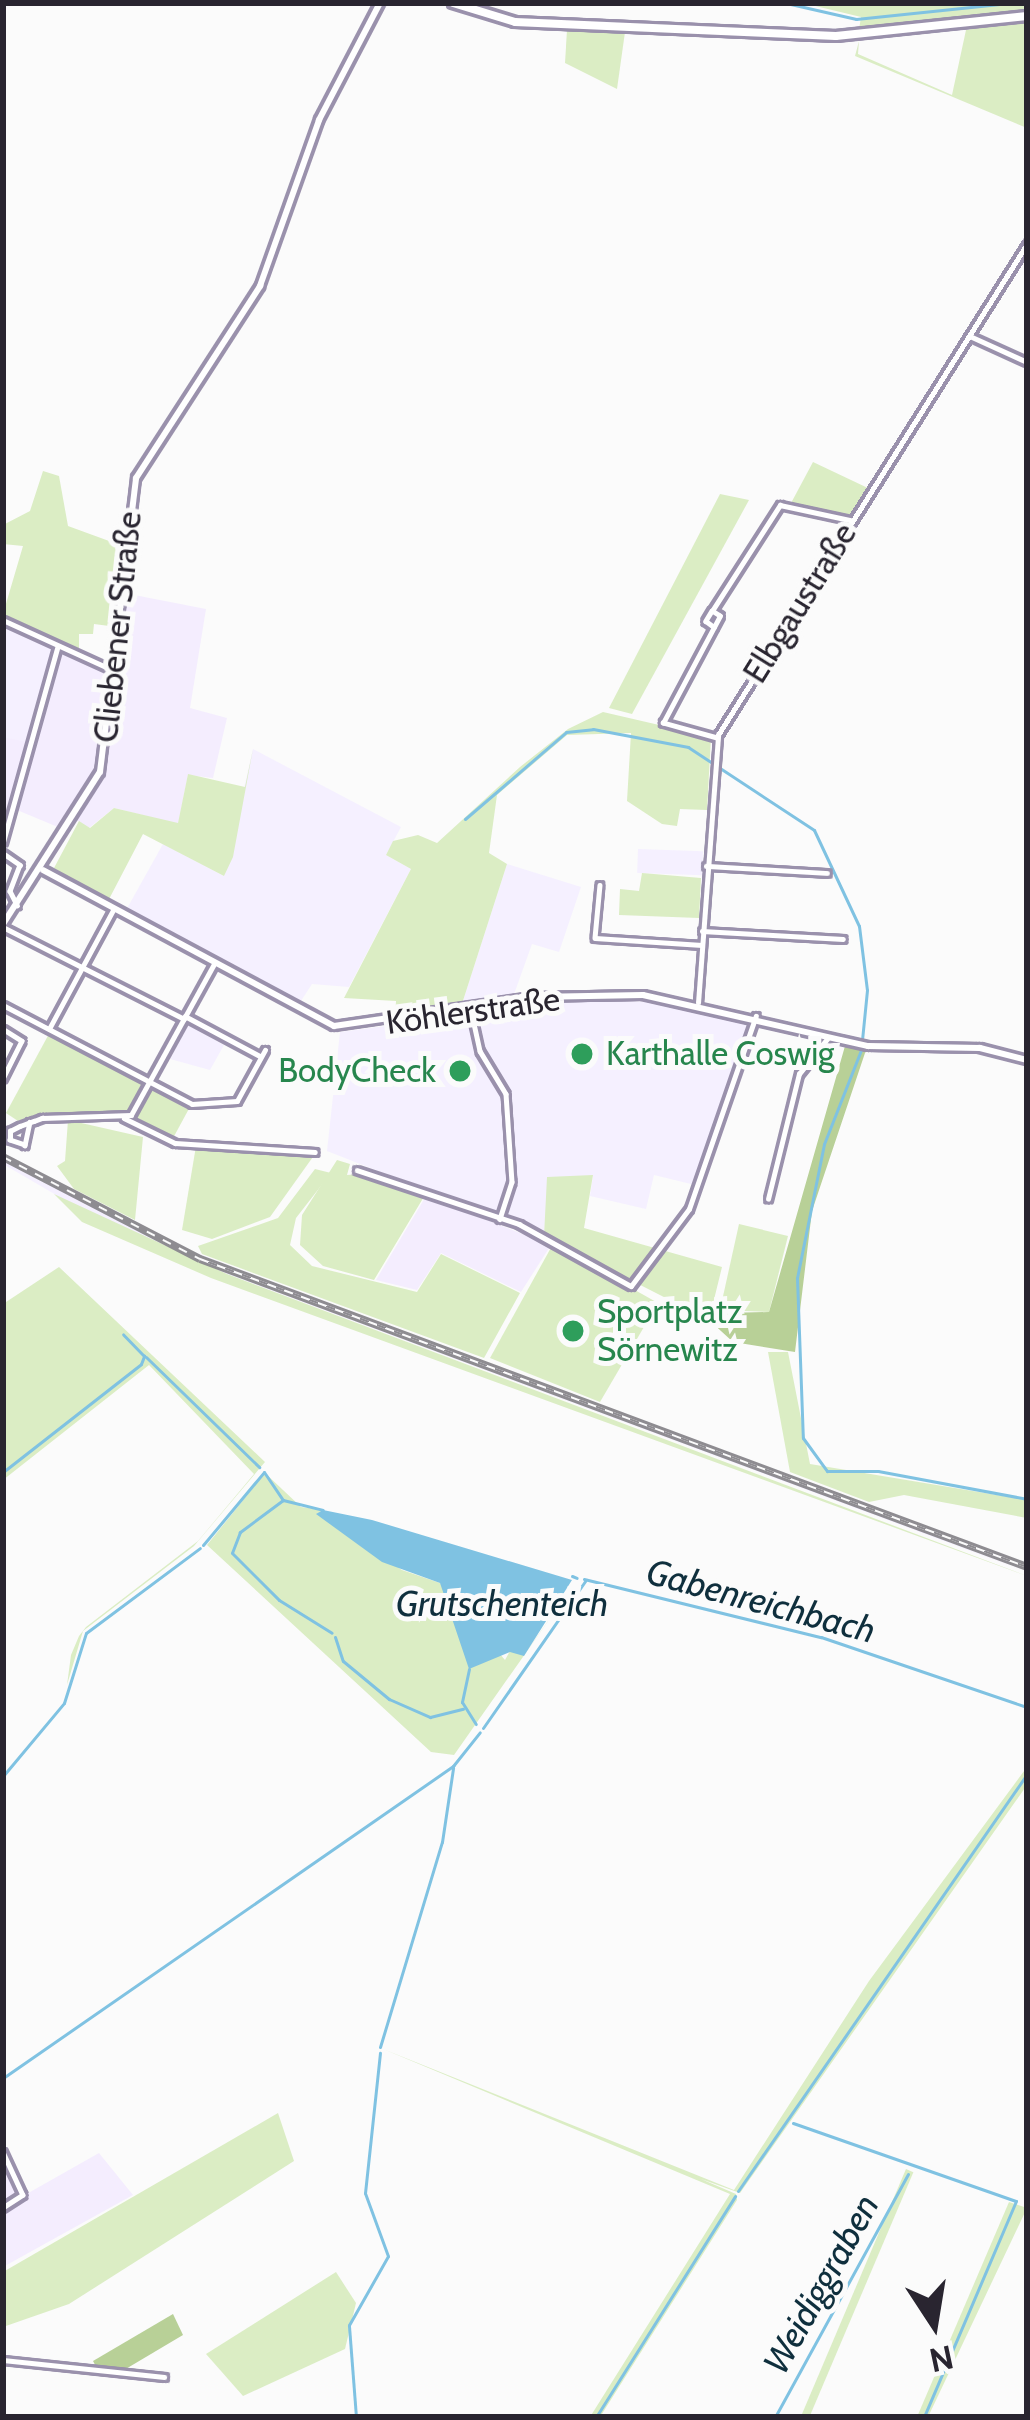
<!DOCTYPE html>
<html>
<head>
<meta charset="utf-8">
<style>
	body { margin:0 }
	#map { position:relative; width:1030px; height:2420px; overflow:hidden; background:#fbfbfb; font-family:Cabin,sans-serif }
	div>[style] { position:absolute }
	.commercial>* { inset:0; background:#f4edfe }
	.built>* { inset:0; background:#f5f0ff; transform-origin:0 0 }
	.green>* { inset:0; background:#dbedc4; transform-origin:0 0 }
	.forest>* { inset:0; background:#b8d097 }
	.water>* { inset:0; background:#7fc2e2 }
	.stream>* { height:3px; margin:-1.5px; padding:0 1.5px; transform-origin:1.5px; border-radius:1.5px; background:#7fc2e2 }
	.roads { filter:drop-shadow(3px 0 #9a91ac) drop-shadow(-3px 0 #9a91ac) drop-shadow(0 3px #9a91ac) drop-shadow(0 -3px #9a91ac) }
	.minor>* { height:4.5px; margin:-2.25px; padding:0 2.25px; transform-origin:2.25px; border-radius:2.25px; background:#fff }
	.tertiary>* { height:6px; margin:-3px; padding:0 3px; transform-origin:3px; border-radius:3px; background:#fff }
	.secondary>* { height:8px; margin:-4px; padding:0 4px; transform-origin:4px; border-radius:4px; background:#fff }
	.rail>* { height:8px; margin-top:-4px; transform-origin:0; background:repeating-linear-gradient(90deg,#fbfbfb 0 9px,#8e8c91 0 18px); box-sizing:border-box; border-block:3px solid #8e8c91 }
	.dots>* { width:33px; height:33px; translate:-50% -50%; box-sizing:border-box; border:6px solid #fbfbfb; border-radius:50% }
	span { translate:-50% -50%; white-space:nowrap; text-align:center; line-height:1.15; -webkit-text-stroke:10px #fbfbfb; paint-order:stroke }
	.street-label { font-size:33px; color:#292530 }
	.leisure-label { font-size:33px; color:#27864d }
	.left { translate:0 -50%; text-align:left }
	.right { translate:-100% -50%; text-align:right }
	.water-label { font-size:36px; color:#0f2f3d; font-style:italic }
	.frame { position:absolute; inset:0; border:6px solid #292530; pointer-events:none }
	.north { position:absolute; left:874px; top:2264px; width:120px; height:120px; -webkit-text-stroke:9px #fbfbfb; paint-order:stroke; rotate:168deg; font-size:33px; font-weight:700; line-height:48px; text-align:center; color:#292530 }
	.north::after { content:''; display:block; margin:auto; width:42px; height:54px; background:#292530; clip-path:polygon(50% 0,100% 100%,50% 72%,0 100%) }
</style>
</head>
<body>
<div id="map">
	<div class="commercial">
		<div style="clip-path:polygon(124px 593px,206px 609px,190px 708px,227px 718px,213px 778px,188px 775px,178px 824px,114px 808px,89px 828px,73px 818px,65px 830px,17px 810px,3px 834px,3px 622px,117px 680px)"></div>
		<div style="clip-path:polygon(426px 1196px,551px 1245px,521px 1292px,441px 1253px,417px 1290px,376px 1280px)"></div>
		<div style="clip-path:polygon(99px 2153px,133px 2195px,3px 2267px,3px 2154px,23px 2196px)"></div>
	</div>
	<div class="built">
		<div style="clip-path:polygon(3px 623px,51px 650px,31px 743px,3px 737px)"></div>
		<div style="clip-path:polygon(253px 749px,401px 827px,386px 855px,411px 869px,349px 987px,312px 984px,299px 1004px,125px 912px,163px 844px,224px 876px)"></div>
		<div style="left:638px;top:849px;width:65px;height:24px;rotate:2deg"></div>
		<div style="clip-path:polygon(507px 864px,581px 887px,559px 952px,532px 944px,513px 997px,460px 1010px)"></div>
		<div style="clip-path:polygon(580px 1000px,662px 1002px,751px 1020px,695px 1185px,654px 1175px,646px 1209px,590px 1196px,593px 1176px,549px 1202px,544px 1236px,327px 1151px,340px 1032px)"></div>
		<div style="clip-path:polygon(188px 1025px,224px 1045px,210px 1070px,170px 1059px)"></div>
		<div style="clip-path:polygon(3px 1154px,155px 1237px,1027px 1572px,227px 1274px,75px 1206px,3px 1164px)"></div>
	</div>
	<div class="green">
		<div style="clip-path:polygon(803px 3px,1027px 3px,1027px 16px,858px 36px,861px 17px)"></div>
		<div style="clip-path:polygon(1027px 20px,1027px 128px,855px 56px,859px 41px,858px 54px,952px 95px,966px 30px)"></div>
		<div style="clip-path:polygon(567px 30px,625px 32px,617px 89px,565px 63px)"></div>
		<div style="clip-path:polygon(813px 462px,870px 489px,852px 517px,790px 505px)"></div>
		<div style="clip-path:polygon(43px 471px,59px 476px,68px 526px,120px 545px,117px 627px,94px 624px,93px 634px,79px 634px,79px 651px,3px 614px,23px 546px,3px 544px,3px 525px,30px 511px)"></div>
		<div style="clip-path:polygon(720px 494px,749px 500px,632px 714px,609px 708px)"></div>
		<div style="clip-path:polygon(603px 712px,711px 737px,707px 810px,680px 809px,677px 826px,662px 824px,627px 801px,631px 733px,567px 735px,497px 795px,489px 853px,507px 864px,460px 1010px,395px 1019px,396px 1001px,344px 998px,411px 869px,386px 855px,393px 841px,418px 835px,437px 843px,520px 767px,568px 729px)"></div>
		<div style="clip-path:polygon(253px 749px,233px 857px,224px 876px,143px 834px,107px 903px,54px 868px,79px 821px,90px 828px,114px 808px,178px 823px,188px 774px,245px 787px)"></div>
		<div style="clip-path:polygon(642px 873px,701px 878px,699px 918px,619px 915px,620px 889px,639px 891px)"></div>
		<div style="clip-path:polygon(50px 1032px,145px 1083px,126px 1114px,21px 1123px,6px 1113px)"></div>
		<div style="clip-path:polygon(152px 1087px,191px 1105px,172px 1140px,130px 1124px)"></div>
		<div style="clip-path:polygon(68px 1120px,143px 1137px,135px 1220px,74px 1189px,57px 1166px,65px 1161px)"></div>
		<div style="clip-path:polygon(196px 1146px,315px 1154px,270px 1217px,212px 1239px,182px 1230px)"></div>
		<div style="clip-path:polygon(337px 1160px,350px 1164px,347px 1175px,372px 1173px,425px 1195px,374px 1280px,323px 1266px,300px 1245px,302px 1215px)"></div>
		<div style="clip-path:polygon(315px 1169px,331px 1173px,296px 1218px,290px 1245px,312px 1266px,417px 1292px,441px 1254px,520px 1293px,484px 1358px,202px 1254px,198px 1246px,278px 1218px)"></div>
		<div style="clip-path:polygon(593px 1175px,584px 1228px,722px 1267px,709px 1320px,544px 1236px,547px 1177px)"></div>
		<div style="clip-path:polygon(54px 1194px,227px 1274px,1027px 1576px,211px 1278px,82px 1222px)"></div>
		<div style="clip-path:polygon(739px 1224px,788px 1236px,769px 1312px,720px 1310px)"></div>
		<div style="clip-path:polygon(553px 1244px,658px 1303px,600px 1402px,490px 1358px)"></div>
		<div style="clip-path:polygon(59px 1267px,265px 1462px,194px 1546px,83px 1631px,67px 1685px,71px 1655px,79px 1636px,86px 1627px,198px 1541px,254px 1474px,149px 1365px,3px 1480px,3px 1304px)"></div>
		<div style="clip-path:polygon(768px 1352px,788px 1352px,810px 1464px,1027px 1500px,1027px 1518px,904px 1495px,869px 1502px,790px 1472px)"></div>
		<div style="clip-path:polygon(265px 1473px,301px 1507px,323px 1510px,317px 1514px,402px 1570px,440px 1583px,505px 1660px,510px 1651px,524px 1655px,577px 1580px,454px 1755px,431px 1752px,207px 1545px)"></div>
		<div style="clip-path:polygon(1027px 1767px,1027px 1785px,740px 2193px,701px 2179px,736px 2194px,737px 2200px,600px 2417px,590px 2417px,730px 2194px,383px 2049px,734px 2190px,869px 1981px)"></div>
		<div style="clip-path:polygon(278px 2113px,294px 2161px,69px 2304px,3px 2327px,3px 2272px)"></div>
		<div style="left:906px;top:2169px;width:8px;height:283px;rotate:23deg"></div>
		<div style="clip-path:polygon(1009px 2202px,1027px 2208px,928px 2417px,917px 2417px)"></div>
		<div style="clip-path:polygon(336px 2272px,356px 2303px,345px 2349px,243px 2396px,206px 2354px)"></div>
	</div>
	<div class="forest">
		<div style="clip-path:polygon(845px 1046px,866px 1050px,812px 1211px,795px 1352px,733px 1342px,709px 1320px,713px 1303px,726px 1313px,769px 1312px)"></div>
		<div style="clip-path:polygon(173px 2314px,183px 2335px,124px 2370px,99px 2372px,93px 2361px)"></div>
	</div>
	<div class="water">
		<div style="clip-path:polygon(323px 1510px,372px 1520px,572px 1580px,524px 1656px,510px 1652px,469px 1669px,440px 1583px,382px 1562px,316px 1514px)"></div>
	</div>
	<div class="stream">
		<div style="left:786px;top:3px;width:72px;rotate:12.9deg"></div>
		<div style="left:856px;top:19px;width:154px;rotate:-6deg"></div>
		<div style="left:465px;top:819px;width:133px;rotate:-40.7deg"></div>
		<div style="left:566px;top:732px;width:27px;rotate:-6deg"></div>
		<div style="left:593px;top:729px;width:97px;rotate:10.7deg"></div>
		<div style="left:688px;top:747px;width:151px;rotate:33.4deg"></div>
		<div style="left:814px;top:830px;width:106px;rotate:64.9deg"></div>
		<div style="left:859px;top:926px;width:64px;rotate:82.9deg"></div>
		<div style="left:867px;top:990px;width:60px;rotate:95.7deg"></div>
		<div style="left:861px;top:1050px;width:101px;rotate:111.5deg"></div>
		<div style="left:824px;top:1144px;width:137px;rotate:101.4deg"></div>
		<div style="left:797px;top:1278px;width:160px;rotate:87.9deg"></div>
		<div style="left:803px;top:1438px;width:41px;rotate:54deg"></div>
		<div style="left:827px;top:1471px;width:51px"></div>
		<div style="left:878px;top:1471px;width:152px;rotate:10.6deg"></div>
		<div style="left:146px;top:1357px;width:158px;rotate:44.2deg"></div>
		<div style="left:3px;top:1472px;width:175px;rotate:-38deg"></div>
		<div style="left:141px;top:1364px;width:9px;rotate:-69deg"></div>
		<div style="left:144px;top:1356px;width:30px;rotate:-134deg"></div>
		<div style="left:283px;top:1500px;width:54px;rotate:143.3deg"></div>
		<div style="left:240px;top:1532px;width:22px;rotate:111deg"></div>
		<div style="left:232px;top:1553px;width:66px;rotate:45deg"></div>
		<div style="left:279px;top:1600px;width:62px;rotate:31.9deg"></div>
		<div style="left:203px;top:1545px;width:95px;rotate:-50.1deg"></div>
		<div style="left:264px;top:1472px;width:34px;rotate:56deg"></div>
		<div style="left:283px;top:1500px;width:41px;rotate:14deg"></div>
		<div style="left:572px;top:1576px;width:5px;rotate:22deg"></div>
		<div style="left:584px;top:1579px;width:244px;rotate:13.8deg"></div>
		<div style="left:821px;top:1637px;width:218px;rotate:18.8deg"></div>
		<div style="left:335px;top:1637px;width:25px;rotate:72deg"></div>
		<div style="left:343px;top:1661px;width:60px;rotate:39.6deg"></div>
		<div style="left:389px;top:1699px;width:45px;rotate:23.7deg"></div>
		<div style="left:430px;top:1717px;width:34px;rotate:-14deg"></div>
		<div style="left:469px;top:1669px;width:34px;rotate:102deg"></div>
		<div style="left:462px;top:1702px;width:26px;rotate:58deg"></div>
		<div style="left:483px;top:1728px;width:179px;rotate:-55.2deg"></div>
		<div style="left:3px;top:1776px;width:95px;rotate:-50.1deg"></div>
		<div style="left:64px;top:1703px;width:73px;rotate:-72.6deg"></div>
		<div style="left:86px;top:1633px;width:142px;rotate:-36.7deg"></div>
		<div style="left:380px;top:2047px;width:214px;rotate:-73.2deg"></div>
		<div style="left:442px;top:1842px;width:75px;rotate:-81.5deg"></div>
		<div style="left:3px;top:2078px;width:548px;rotate:-34.73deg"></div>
		<div style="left:453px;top:1766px;width:43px;rotate:-51.5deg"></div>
		<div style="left:793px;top:2123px;width:236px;rotate:19.3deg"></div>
		<div style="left:1016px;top:2201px;width:235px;rotate:113.1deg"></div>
		<div style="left:738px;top:2191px;width:507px;rotate:-55.28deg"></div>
		<div style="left:356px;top:2417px;width:92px;rotate:-94.4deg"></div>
		<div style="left:349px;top:2325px;width:79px;rotate:-60.5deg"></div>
		<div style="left:388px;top:2256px;width:67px;rotate:-110.1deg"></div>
		<div style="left:365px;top:2193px;width:141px;rotate:-83.9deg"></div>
		<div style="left:596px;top:2417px;width:261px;rotate:-57.8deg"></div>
		<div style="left:775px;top:2417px;width:277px;rotate:-61.3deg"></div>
	</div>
	<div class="roads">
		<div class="minor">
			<div style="left:972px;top:337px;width:60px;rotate:24.4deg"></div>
			<div style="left:712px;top:611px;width:12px;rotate:121deg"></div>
			<div style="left:706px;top:621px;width:10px;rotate:37deg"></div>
			<div style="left:3px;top:620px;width:125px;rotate:24.5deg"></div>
			<div style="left:717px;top:738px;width:56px;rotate:-164.5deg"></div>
			<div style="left:663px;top:723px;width:121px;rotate:-62deg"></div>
			<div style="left:720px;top:616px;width:9px;rotate:-148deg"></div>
			<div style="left:712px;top:611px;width:126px;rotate:-57.3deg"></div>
			<div style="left:780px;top:505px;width:72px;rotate:12.1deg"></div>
			<div style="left:3px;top:842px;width:201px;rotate:-74.4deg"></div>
			<div style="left:3px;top:853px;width:21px;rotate:35deg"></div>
			<div style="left:20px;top:865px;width:28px;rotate:111deg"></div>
			<div style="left:10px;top:891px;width:16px;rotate:63deg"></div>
			<div style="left:706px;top:866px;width:121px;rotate:3.3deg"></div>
			<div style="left:600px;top:885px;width:53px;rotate:95.4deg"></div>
			<div style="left:595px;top:938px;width:107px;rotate:3.7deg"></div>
			<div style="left:3px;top:927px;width:203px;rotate:26.9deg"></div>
			<div style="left:702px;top:931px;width:141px;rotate:3.2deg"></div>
			<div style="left:698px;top:1003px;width:269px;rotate:-85.7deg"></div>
			<div style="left:718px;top:735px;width:580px;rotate:-57.82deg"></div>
			<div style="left:3px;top:1005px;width:213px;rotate:27.6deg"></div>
			<div style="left:192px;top:1104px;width:45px;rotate:-3.8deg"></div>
			<div style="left:237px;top:1101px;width:58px;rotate:-61.2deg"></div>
			<div style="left:471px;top:1010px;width:42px;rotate:77.6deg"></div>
			<div style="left:480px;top:1051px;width:50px;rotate:58.8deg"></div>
			<div style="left:506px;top:1094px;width:88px;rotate:86.1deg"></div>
			<div style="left:512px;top:1182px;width:39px;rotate:108deg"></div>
			<div style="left:185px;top:1016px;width:85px;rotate:28.1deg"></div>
			<div style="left:3px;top:1029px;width:22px;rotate:32deg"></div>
			<div style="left:22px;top:1041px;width:42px;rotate:116.6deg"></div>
			<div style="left:49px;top:1029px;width:135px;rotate:-61.7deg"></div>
			<div style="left:124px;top:1118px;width:57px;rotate:26.1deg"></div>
			<div style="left:175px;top:1143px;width:140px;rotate:3.7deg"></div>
			<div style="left:30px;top:1122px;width:24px;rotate:102deg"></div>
			<div style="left:25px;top:1145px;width:16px;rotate:-162deg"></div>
			<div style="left:10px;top:1140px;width:9px;rotate:-90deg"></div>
			<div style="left:10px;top:1131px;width:11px;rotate:-27deg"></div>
			<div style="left:20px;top:1126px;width:15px;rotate:-20deg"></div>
			<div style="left:34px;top:1121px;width:9px;rotate:-21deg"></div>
			<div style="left:42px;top:1118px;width:89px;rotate:-1.9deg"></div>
			<div style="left:131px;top:1115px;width:172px;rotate:-61.2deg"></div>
			<div style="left:357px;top:1170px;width:171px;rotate:18.4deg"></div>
			<div style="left:519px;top:1224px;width:128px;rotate:29deg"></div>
			<div style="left:631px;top:1286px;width:96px;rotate:-53deg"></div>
			<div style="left:689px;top:1209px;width:204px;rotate:-70.9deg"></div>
			<div style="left:768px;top:1199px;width:129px;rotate:-76.1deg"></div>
			<div style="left:799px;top:1074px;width:45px;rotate:-51.3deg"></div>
			<div style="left:3px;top:2152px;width:47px;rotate:65.1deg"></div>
			<div style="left:23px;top:2195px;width:24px;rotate:147deg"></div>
			<div style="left:3px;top:2360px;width:162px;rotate:6deg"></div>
		</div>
		<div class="tertiary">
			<div style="left:43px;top:870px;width:330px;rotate:28.2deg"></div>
			<div style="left:334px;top:1026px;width:202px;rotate:-8.3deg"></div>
			<div style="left:534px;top:997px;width:109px;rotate:-1.1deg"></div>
			<div style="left:643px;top:995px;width:231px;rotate:12.8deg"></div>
			<div style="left:868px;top:1046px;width:112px;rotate:1deg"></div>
			<div style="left:980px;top:1048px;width:49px;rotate:14.3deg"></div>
			<div style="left:3px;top:924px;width:180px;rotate:-57.5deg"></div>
			<div style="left:100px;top:772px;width:296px;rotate:-83deg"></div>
			<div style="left:136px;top:478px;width:229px;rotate:-57.1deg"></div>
			<div style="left:260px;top:286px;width:176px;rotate:-70.4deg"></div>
			<div style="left:319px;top:120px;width:132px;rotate:-62.5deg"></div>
		</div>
		<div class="secondary">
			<div style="left:453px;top:3px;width:65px;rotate:17deg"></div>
			<div style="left:515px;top:22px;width:321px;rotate:2.5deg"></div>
			<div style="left:836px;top:36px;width:192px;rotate:-6deg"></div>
		</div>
	</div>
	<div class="rail">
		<div style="left:3px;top:1157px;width:222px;rotate:27.4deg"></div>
		<div style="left:200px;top:1259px;width:882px;rotate:20.43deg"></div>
	</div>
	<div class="dots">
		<div style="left:582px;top:1054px;background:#2e9e5b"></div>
		<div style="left:460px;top:1071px;background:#2e9e5b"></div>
		<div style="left:573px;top:1331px;background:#2e9e5b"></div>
	</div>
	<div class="street-label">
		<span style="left:800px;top:603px;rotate:-58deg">Elbgaustraße</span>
		<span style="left:118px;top:627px;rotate:-84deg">Cliebener Straße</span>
		<span style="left:473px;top:1011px;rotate:-8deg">Köhlerstraße</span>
	</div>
	<div class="leisure-label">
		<span class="left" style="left:606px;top:1054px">Karthalle Coswig</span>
		<span class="right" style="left:436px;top:1071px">BodyCheck</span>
		<span class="left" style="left:597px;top:1331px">Sportplatz<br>Sörnewitz</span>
	</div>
	<div class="water-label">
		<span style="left:761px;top:1601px;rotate:15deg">Gabenreichbach</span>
		<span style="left:502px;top:1604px">Grutschenteich</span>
		<span style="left:821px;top:2284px;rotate:-61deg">Weidiggraben</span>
	</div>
	<div class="frame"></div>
	<div class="north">N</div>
</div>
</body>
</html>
